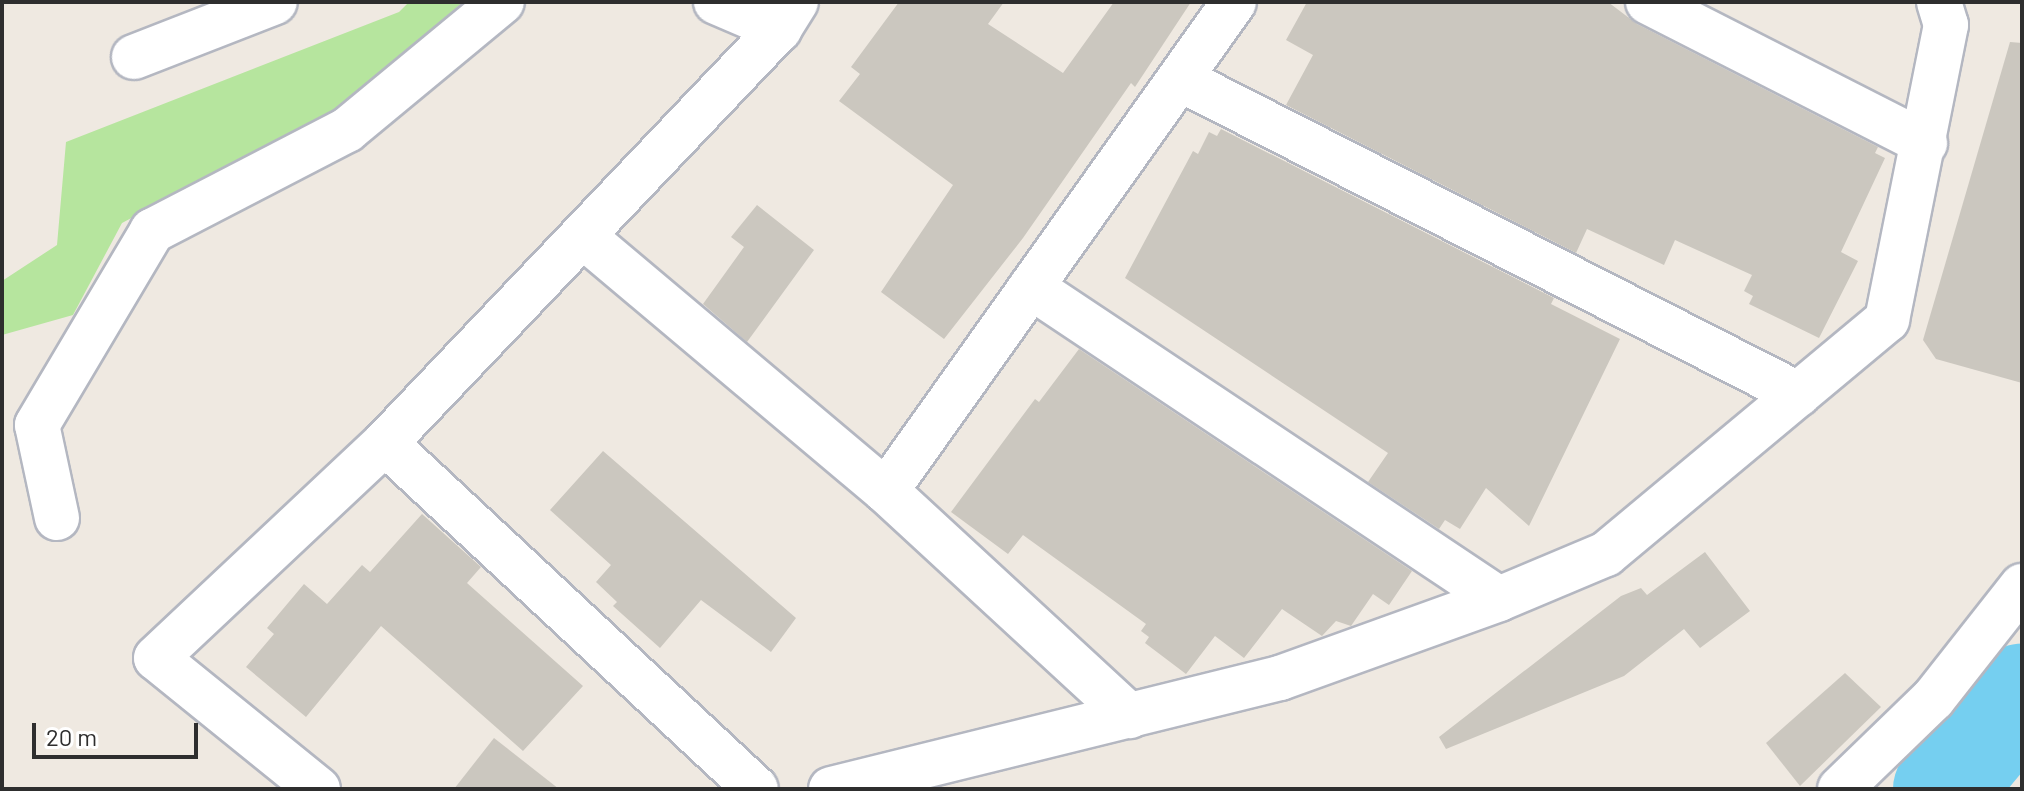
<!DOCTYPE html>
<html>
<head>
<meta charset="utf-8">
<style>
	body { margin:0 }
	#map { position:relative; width:2024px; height:791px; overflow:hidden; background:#efe9e1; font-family:Barlow,sans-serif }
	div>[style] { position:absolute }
	.green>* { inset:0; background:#b6e59e }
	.river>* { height:100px; margin:-50px; padding:0 50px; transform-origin:50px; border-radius:50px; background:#75cff0 }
	.building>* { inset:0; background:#cbc7bf }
	.roads { filter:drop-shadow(2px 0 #b4b7c1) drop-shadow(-2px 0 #b4b7c1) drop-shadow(0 2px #b4b7c1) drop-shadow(0 -2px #b4b7c1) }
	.minor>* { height:44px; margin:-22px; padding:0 22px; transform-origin:22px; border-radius:22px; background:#fff }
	span { translate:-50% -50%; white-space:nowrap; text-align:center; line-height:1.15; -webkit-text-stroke:7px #fff; paint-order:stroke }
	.frame { position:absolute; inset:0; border:4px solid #2e2e2e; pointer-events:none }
	.scale { position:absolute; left:32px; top:723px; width:166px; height:36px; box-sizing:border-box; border:4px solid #2e2e2e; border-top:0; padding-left:10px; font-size:24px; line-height:28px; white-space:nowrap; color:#2e2e2e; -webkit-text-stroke:6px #fff; paint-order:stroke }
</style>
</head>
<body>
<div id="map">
	<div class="green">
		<div style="clip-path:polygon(409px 2px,463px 2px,339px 108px,122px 223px,73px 315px,2px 335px,2px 281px,57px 245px,66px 142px,399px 12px)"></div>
	</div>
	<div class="river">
		<div style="left:1943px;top:789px;width:124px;rotate:-50.3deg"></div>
	</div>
	<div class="building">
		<div style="clip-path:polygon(899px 2px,1004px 2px,988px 24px,1063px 73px,1114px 2px,1191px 2px,1135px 87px,1131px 83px,1023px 238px,944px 339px,881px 292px,953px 185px,839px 101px,860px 74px,851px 67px)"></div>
		<div style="clip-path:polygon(1307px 2px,1608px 2px,1637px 24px,1878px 147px,1875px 153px,1885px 158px,1841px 252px,1858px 261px,1819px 338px,1749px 304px,1753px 296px,1744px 291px,1752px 275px,1675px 240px,1664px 265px,1587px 229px,1576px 253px,1286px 105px,1313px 55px,1286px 40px)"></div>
		<div style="clip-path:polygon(2010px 42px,2022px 43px,2022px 383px,1936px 359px,1923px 340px)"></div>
		<div style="clip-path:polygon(1221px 129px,1554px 298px,1551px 304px,1620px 339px,1529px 526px,1486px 488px,1460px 529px,1445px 520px,1439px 529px,1368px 482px,1388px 453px,1125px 278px,1193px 151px,1198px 154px,1209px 132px,1217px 136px)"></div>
		<div style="clip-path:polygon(757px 205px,814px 250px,747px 342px,703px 304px,744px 247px,731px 237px)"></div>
		<div style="clip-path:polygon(1079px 349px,1412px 571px,1389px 605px,1373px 594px,1351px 626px,1336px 621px,1322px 636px,1282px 609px,1244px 658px,1215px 636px,1186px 674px,1145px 643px,1149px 637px,1141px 631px,1146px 624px,1023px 535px,1008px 554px,951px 512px,1035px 399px,1039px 402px)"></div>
		<div style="clip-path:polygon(603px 451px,796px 618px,771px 652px,701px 600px,660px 648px,613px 606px,617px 602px,596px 582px,611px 565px,550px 510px)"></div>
		<div style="clip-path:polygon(422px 514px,481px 567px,467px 583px,583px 686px,523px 751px,381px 626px,306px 717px,246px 667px,274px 634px,267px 628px,304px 584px,327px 604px,362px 565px,370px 572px)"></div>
		<div style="clip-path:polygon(1705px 552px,1750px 611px,1700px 648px,1684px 629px,1624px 676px,1446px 749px,1439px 737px,1621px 596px,1641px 588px,1647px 595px)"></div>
		<div style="clip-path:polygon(1845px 673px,1881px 707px,1800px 786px,1766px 743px)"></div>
		<div style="clip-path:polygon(494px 738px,559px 789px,454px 789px)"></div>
	</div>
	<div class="roads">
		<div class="minor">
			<div style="left:716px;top:2px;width:69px;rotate:23.2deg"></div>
			<div style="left:1648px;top:2px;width:311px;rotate:27deg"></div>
			<div style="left:134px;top:57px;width:151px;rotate:-21.3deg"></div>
			<div style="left:1180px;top:79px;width:694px;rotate:27.01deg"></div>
			<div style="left:583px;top:236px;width:396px;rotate:40.1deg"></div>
			<div style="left:886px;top:491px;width:332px;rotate:42.7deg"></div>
			<div style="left:1031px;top:287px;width:562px;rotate:33.69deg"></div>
			<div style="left:385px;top:443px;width:507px;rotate:43deg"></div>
			<div style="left:886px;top:491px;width:600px;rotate:-54.56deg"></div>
			<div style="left:57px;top:518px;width:95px;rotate:-102.1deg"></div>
			<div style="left:37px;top:425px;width:226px;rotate:-59.3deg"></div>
			<div style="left:152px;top:231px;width:220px;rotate:-27.4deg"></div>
			<div style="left:347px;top:130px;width:201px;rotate:-39.6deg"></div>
			<div style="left:318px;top:789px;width:208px;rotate:-141deg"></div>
			<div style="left:156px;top:658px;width:314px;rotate:-43.2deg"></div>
			<div style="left:385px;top:443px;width:572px;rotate:-46.42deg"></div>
			<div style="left:779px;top:29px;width:32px;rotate:-58deg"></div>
			<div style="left:831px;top:789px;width:463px;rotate:-13.9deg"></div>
			<div style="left:1280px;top:678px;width:233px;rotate:-19.8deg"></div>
			<div style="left:1499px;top:599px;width:116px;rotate:-22.8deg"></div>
			<div style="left:1606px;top:554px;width:366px;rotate:-39.8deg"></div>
			<div style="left:1887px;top:320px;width:301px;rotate:-78.7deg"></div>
			<div style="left:1946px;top:25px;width:24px;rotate:-107deg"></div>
			<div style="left:1840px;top:789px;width:129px;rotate:-44.1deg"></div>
			<div style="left:1933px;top:699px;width:144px;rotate:-51.8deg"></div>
		</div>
	</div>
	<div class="frame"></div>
	<div class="scale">20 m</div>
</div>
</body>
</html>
